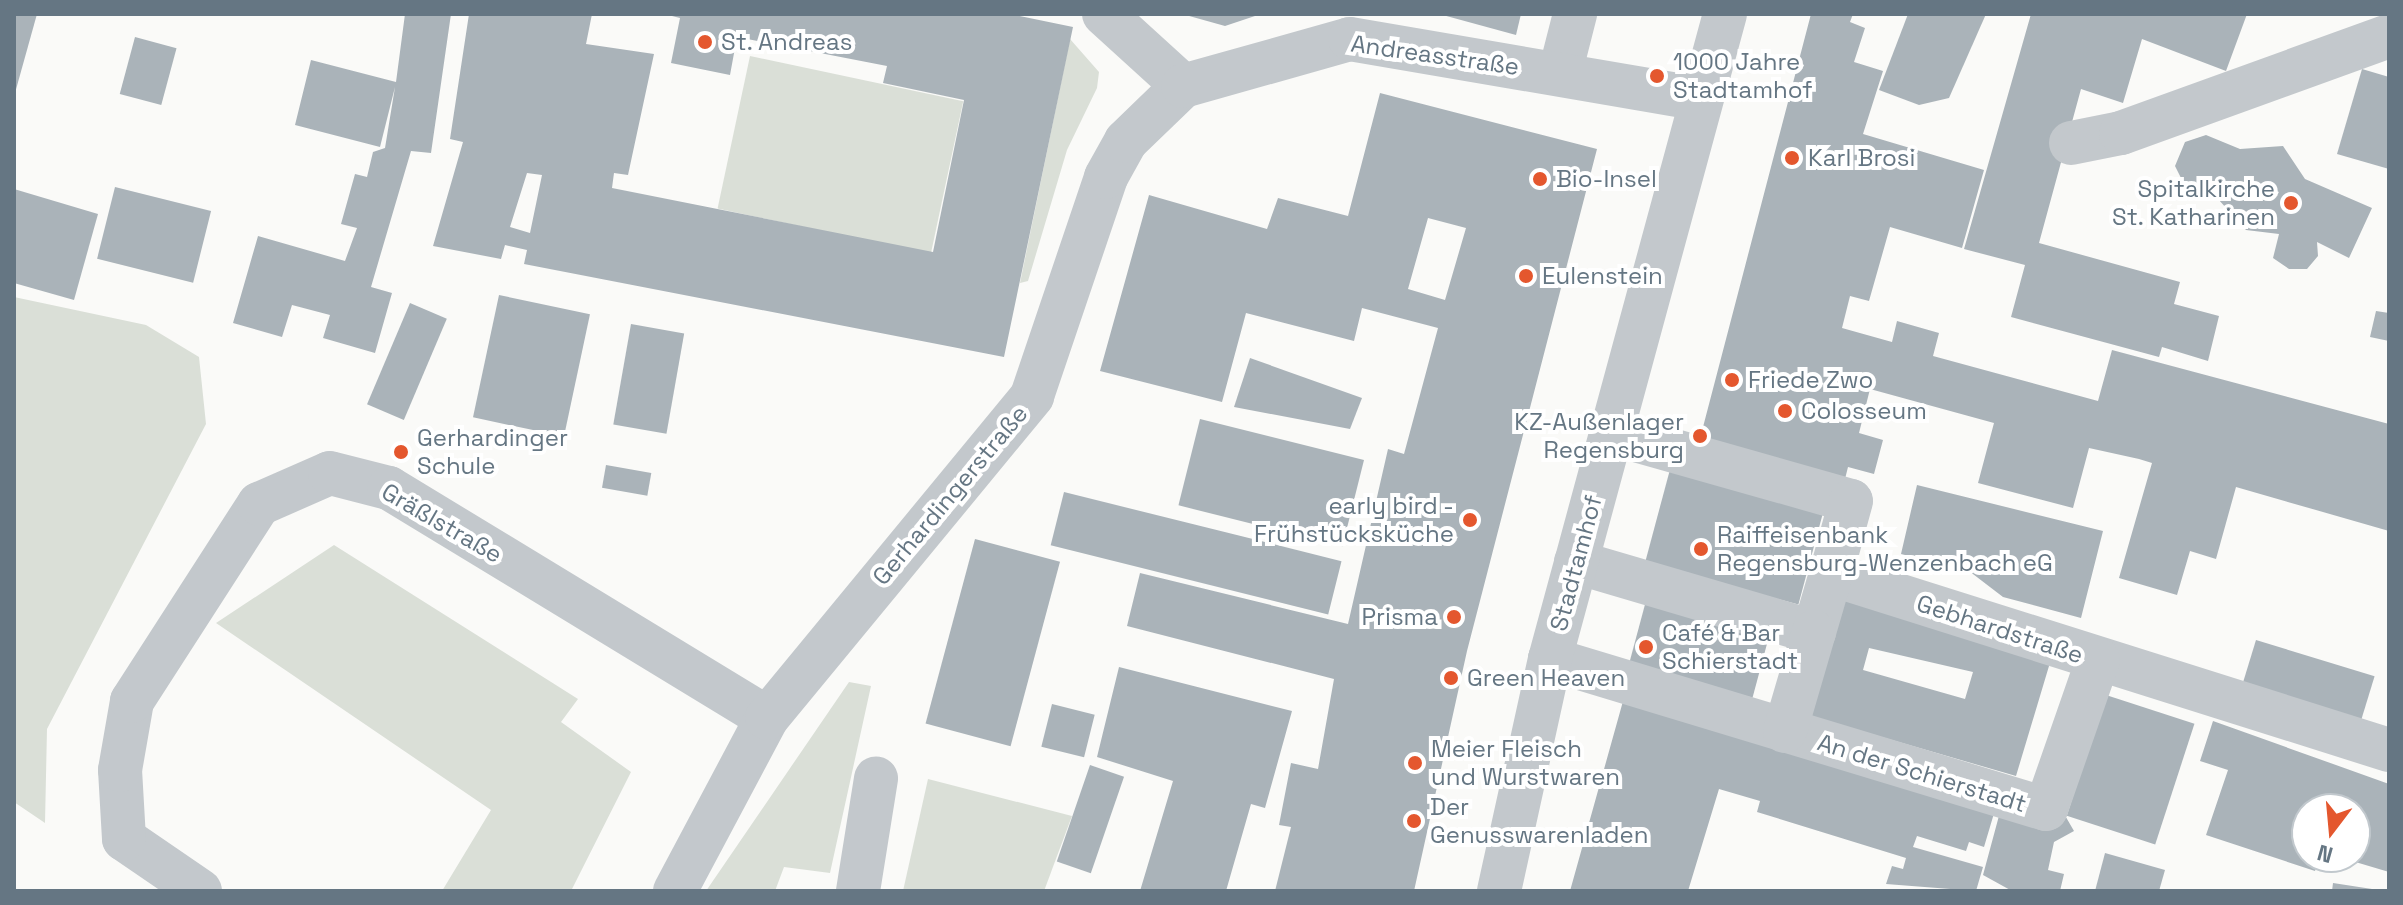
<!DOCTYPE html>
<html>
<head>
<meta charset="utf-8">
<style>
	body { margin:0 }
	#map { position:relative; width:2403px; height:905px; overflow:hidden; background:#fafaf8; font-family:"Space Grotesk",sans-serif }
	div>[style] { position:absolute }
	.green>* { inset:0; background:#dadfd7; transform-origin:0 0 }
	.building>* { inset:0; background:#aab3b9; transform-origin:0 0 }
	.minor>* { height:44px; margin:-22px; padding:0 22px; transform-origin:22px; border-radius:22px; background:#c3c8cc }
	.dots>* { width:22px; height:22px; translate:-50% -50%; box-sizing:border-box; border:4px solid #fff; border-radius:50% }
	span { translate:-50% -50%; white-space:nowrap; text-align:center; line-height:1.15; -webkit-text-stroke:8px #fff; paint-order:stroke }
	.poi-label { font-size:24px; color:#657683 }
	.left { translate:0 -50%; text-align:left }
	.right { translate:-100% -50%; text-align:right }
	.street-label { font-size:24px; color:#657683 }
	.frame { position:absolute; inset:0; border:16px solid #657683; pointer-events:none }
	.north { position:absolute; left:2291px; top:793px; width:80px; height:80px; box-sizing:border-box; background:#fff; border:2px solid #c1c8cd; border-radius:50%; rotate:196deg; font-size:22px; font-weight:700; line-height:32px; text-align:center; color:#657683 }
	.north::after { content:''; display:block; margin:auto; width:28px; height:36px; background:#e4572e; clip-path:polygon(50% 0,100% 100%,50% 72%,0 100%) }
</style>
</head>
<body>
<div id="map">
	<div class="green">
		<div style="clip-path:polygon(1070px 39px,1099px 72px,1097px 88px,1067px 150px,1028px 281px,1020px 283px)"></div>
		<div style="left:750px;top:56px;width:218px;height:156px;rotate:12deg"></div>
		<div style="clip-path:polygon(14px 297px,146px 325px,199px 357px,206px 424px,47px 729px,45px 823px,14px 802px)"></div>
		<div style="clip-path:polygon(334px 545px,578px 699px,561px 722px,631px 772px,571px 891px,442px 891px,491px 810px,216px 623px)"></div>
		<div style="clip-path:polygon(849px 682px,871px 686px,830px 873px,784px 867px,775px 891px,706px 891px)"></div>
		<div style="clip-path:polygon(928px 779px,1072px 816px,1044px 891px,903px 891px)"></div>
	</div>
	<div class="building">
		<div style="clip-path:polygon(14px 14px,37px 14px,15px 93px,14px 93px)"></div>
		<div style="clip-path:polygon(405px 14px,451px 14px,431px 153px,411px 151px,371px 287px,392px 293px,375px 353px,323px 338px,330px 315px,292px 305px,282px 337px,233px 323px,258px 236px,345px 261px,357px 228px,341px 224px,355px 174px,367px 177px,373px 152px,385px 148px,395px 87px,380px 147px,295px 125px,311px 60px,396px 82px)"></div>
		<div style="clip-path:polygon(evenodd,469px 14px,592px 14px,586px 44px,654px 54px,628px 175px,614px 173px,612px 188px,933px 252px,964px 100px,883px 83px,887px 66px,737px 37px,730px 75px,671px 63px,680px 18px,664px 14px,1010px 14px,1073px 27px,1004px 357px,524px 264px,527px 250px,505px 245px,501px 259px,433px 246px,463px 142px,450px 139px,469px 14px,527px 173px,542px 175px,530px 233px,510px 227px,527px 173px)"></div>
		<div style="clip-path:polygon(1182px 14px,1258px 14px,1258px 15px,1225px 26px)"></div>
		<div style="clip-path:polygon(1439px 14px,1521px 14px,1516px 35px)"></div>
		<div style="clip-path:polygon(1811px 14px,1853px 14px,1850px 22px,1865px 28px,1854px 62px,1883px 71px,1863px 134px,1984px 170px,1962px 248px,1890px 227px,1869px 301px,1850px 296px,1842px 328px,1892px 342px,1897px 321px,1939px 333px,1933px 356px,2098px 401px,2112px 350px,2389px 424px,2389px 531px,2236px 487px,2216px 559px,2190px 551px,2177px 595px,2119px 578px,2152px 463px,2139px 459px,2089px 448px,2073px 508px,1978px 483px,1994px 423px,1870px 389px,1859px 433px,1883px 440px,1874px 474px,1848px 467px,1843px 487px,1697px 450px)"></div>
		<div style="clip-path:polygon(1908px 14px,1986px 14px,1949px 98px,1919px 105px,1879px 90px)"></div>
		<div style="clip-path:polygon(2031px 14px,2247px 14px,2226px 71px,2142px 39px,2123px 103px,2081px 89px,2039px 243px,2180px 282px,2174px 304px,2219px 316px,2208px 361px,2162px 347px,2159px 357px,2011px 317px,2025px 265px,1964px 249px)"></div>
		<div style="left:135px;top:37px;width:43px;height:59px;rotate:15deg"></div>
		<div style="clip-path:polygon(2362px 69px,2389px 77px,2389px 169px,2337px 154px)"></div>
		<div style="clip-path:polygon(evenodd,1380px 93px,1597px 149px,1467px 651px,1414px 891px,1275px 891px,1291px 827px,1279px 825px,1291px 763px,1318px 769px,1334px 679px,1127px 626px,1140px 573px,1348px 624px,1388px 449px,1404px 454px,1438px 328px,1362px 308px,1354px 341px,1246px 313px,1222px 402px,1100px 371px,1149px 195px,1267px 229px,1278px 198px,1348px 216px,1380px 93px,1428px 218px,1466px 228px,1445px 300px,1408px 289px,1428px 218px)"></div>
		<div style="clip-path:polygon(2206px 135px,2240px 149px,2283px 146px,2305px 179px,2372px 208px,2349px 258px,2317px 242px,2318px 256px,2307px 269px,2289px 269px,2273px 258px,2279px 234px,2246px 230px,2218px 199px,2184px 184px,2175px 166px,2185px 142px)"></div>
		<div style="left:115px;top:187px;width:99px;height:74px;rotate:14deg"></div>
		<div style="clip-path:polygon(14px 189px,98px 214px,74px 300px,14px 283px)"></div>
		<div style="left:499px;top:295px;width:93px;height:125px;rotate:12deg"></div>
		<div style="left:410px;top:303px;width:40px;height:110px;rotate:23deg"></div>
		<div style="clip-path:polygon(2376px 311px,2389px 313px,2389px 341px,2370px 337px)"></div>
		<div style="left:631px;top:324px;width:54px;height:102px;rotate:10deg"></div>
		<div style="clip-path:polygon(1250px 358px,1362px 398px,1350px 429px,1234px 407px)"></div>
		<div style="left:1200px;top:419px;width:169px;height:89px;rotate:14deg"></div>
		<div style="left:1672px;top:462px;width:159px;height:105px;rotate:15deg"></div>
		<div style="left:606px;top:465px;width:46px;height:23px;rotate:10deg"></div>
		<div style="clip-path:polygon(1917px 485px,2103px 531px,2081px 618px,2003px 597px,1969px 571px,1901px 554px)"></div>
		<div style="left:1064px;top:492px;width:286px;height:55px;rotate:14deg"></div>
		<div style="left:975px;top:539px;width:88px;height:191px;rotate:15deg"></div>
		<div style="clip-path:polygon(evenodd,1844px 590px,2052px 656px,2016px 776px,1809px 716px,1844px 590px,1869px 648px,1973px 672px,1965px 699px,1863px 670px,1869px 648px)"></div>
		<div style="left:1647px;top:597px;width:128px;height:70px;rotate:15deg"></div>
		<div style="left:2256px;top:640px;width:124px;height:56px;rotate:17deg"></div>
		<div style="clip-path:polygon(1119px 667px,1292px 711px,1265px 808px,1251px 804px,1226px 891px,1140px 891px,1173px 781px,1097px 757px)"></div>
		<div style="clip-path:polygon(1625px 694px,1995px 810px,1984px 847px,1969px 842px,1966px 851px,1917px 836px,1913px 847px,1983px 867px,1976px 891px,1886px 884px,1892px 866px,1903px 869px,1906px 858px,1757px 812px,1760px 801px,1719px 789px,1688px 891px,1570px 891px)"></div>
		<div style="left:2106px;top:695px;width:93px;height:127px;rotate:18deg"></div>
		<div style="left:1052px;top:704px;width:44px;height:44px;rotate:14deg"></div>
		<div style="clip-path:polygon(2213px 721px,2389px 784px,2389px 872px,2342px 858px,2355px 857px,2355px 809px,2307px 809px,2307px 857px,2320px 857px,2315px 871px,2206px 835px,2228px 770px,2200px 761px)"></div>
		<div style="left:1090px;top:765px;width:36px;height:102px;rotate:19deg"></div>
		<div style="clip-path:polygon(2000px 812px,2063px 812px,2074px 831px,2054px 842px,2048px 870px,2064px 874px,2060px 891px,2012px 891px,1983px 875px)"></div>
		<div style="clip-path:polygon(2105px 853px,2165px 870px,2159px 891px,2095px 891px)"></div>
		<div style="clip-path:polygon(2333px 883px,2372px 889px,2372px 891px,2332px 891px)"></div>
	</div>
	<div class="minor">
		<div style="left:1104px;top:14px;width:107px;rotate:42.3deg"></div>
		<div style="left:1560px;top:73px;width:61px;rotate:-75.7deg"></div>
		<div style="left:2071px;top:143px;width:51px;rotate:-11.3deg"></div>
		<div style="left:2121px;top:133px;width:285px;rotate:-19.9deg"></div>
		<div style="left:1611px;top:433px;width:249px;rotate:15.8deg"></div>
		<div style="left:1851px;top:501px;width:76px;rotate:105.3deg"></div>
		<div style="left:1831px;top:574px;width:585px;rotate:17.51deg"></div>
		<div style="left:1576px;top:562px;width:248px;rotate:16.4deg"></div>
		<div style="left:1814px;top:632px;width:60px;rotate:-73.7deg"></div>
		<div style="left:1550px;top:659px;width:518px;rotate:16.83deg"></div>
		<div style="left:2046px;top:809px;width:158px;rotate:-70.8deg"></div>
		<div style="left:1785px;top:731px;width:103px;rotate:-73.7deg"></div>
		<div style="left:200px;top:891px;width:92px;rotate:-145.6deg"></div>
		<div style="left:124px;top:839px;width:69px;rotate:-93.3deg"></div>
		<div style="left:120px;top:770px;width:70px;rotate:-80.1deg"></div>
		<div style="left:132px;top:701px;width:234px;rotate:-57.2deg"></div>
		<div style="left:259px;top:504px;width:77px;rotate:-23.6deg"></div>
		<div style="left:330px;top:473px;width:61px;rotate:14.3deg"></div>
		<div style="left:389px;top:488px;width:442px;rotate:31.3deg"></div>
		<div style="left:675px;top:891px;width:196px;rotate:-62deg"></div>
		<div style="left:767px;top:718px;width:417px;rotate:-50.5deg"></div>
		<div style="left:1032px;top:396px;width:231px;rotate:-71.3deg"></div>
		<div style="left:1106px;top:177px;width:41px;rotate:-60.9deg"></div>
		<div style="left:1126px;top:141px;width:79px;rotate:-44deg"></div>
		<div style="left:1183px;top:86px;width:173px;rotate:-15.7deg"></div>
		<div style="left:1350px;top:39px;width:356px;rotate:9.7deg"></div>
		<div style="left:858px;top:891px;width:114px;rotate:-80.9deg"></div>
		<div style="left:1499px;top:891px;width:238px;rotate:-77.6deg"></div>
		<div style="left:1550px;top:659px;width:668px;rotate:-74.82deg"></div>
	</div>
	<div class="dots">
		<div style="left:705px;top:42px;background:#e4572e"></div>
		<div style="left:1657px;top:76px;background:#e4572e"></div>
		<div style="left:1792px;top:158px;background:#e4572e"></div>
		<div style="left:1540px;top:179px;background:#e4572e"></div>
		<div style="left:2291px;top:203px;background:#e4572e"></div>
		<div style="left:1526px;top:276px;background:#e4572e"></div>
		<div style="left:1732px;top:380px;background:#e4572e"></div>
		<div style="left:1785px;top:411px;background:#e4572e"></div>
		<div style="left:1700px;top:436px;background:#e4572e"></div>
		<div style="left:401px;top:452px;background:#e4572e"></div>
		<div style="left:1470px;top:520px;background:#e4572e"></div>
		<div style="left:1701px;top:549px;background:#e4572e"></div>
		<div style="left:1454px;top:617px;background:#e4572e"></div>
		<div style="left:1646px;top:647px;background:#e4572e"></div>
		<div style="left:1451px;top:678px;background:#e4572e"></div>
		<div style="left:1415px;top:763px;background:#e4572e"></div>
		<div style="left:1414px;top:821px;background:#e4572e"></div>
	</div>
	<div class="poi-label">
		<span class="left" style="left:721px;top:42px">St. Andreas</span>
		<span class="left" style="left:1673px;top:76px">1000 Jahre<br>Stadtamhof</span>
		<span class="left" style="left:1808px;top:158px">Karl Brosi</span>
		<span class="left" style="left:1556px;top:179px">Bio-Insel</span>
		<span class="right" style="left:2275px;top:203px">Spitalkirche<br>St. Katharinen</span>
		<span class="left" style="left:1542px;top:276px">Eulenstein</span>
		<span class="left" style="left:1748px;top:380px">Friede Zwo</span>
		<span class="left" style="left:1801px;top:411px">Colosseum</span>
		<span class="right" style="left:1684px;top:436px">KZ-Außenlager<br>Regensburg</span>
		<span class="left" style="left:417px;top:452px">Gerhardinger<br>Schule</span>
		<span class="right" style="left:1454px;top:520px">early bird -<br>Frühstücksküche</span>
		<span class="left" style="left:1717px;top:549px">Raiffeisenbank<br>Regensburg-Wenzenbach eG</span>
		<span class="right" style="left:1438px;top:617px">Prisma</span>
		<span class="left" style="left:1662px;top:647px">Café &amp; Bar<br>Schierstadt</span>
		<span class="left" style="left:1467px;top:678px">Green Heaven</span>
		<span class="left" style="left:1431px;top:763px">Meier Fleisch<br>und Wurstwaren</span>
		<span class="left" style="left:1430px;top:821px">Der<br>Genusswarenladen</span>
	</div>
	<div class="street-label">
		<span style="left:1435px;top:55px;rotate:8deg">Andreasstraße</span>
		<span style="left:950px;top:495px;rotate:-50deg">Gerhardingerstraße</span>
		<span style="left:442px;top:523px;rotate:30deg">Gräßlstraße</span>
		<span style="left:1576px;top:563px;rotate:-75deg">Stadtamhof</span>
		<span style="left:2000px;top:629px;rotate:18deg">Gebhardstraße</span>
		<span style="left:1922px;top:773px;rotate:17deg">An der Schierstadt</span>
	</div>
	<div class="frame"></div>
	<div class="north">N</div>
</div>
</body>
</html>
